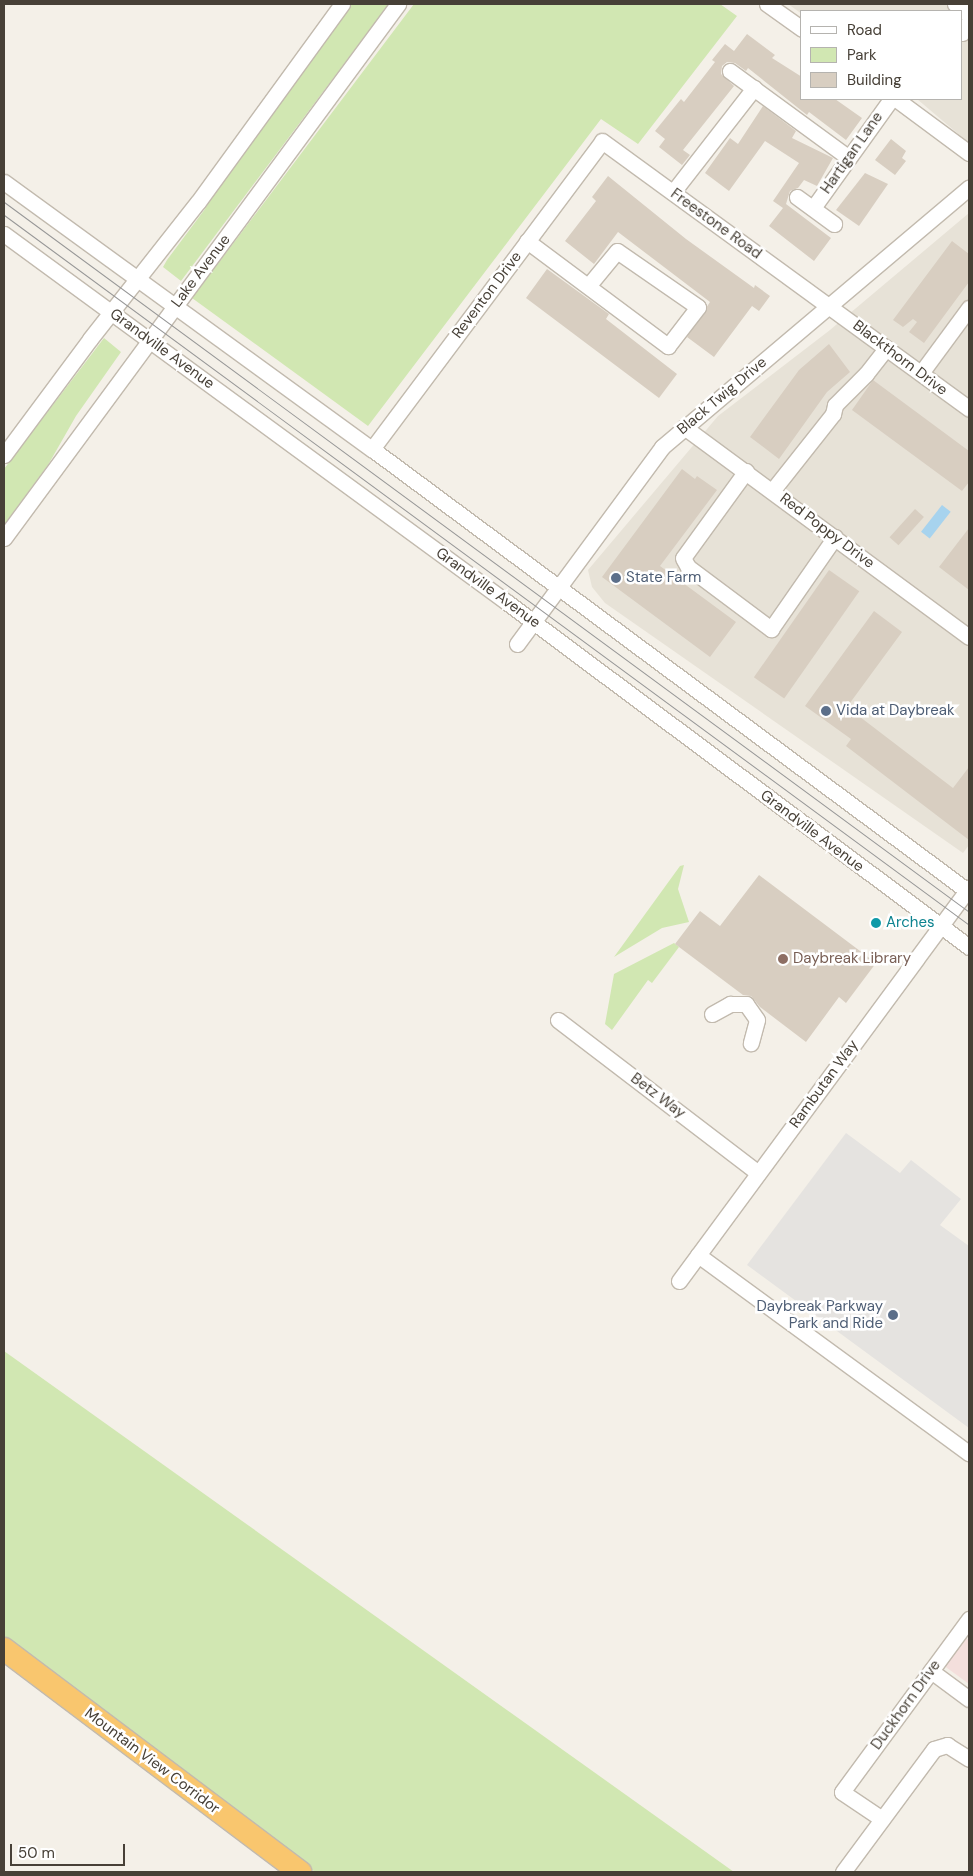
<!DOCTYPE html>
<html>
<head>
<meta charset="utf-8">
<style>
	body { margin:0 }
	#map { position:relative; width:973px; height:1876px; overflow:hidden; background:#f4f0e8; font-family:"DM Sans",sans-serif }
	div>[style] { position:absolute }
	.residential>* { inset:0; background:#e7e2d7 }
	.medical>* { inset:0; background:#f4dfdc }
	.green>* { inset:0; background:#d1e7b2 }
	.parking>* { inset:0; background:#e5e3e0 }
	.water>* { inset:0; background:#a7d3ee; transform-origin:0 0 }
	.building>* { inset:0; background:#d8cec1; transform-origin:0 0 }
	.roads { filter:drop-shadow(1px 0 #c2baae) drop-shadow(-1px 0 #c2baae) drop-shadow(0 1px #c2baae) drop-shadow(0 -1px #c2baae) }
	.minor>* { height:15px; margin:-7.5px; padding:0 7.5px; transform-origin:7.5px; border-radius:7.5px; background:#fff }
	.highway>* { height:22px; margin:-11px; padding:0 11px; transform-origin:11px; border-radius:11px; background:#f9c66e }
	.tram>* { height:1px; margin:-0.5px; padding:0 0.5px; transform-origin:0.5px; border-radius:0.5px; background:#979797 }
	.dots>* { width:14px; height:14px; translate:-50% -50%; box-sizing:border-box; border:2px solid #fff; border-radius:50% }
	span { translate:-50% -50%; white-space:nowrap; text-align:center; line-height:1.15; -webkit-text-stroke:5px #fff; paint-order:stroke }
	.street-label { font-size:15px; color:#474037 }
	.service-label { font-size:15px; color:#4e5e75 }
	.left { translate:0 -50%; text-align:left }
	.right { translate:-100% -50%; text-align:right }
	.culture-label { font-size:15px; color:#0d838f }
	.education-label { font-size:15px; color:#785e54 }
	.frame { position:absolute; inset:0; border:5px solid #474037; pointer-events:none }
	.legend { position:absolute; left:800px; top:10px; width:162px; height:90px; box-sizing:border-box; background:#fff; border:1px solid #b5b3af; margin:0; padding:6px 9px; list-style:none; font-size:15px; color:#474037 }
	.legend li { display:flex; align-items:center; gap:10px; height:25px }
	.legend b { width:25px; border:1px solid #b5b3af }
	.scale { position:absolute; left:10px; top:1844px; width:115px; height:22px; box-sizing:border-box; border:2px solid #474037; border-top:0; padding-left:6px; font-size:15px; line-height:18px; white-space:nowrap; color:#474037; -webkit-text-stroke:4px #fff; paint-order:stroke }
</style>
</head>
<body>
<div id="map">
	<div class="residential">
		<div style="clip-path:polygon(788px 4px,969px 4px,969px 143px,917px 99px,962px 99px,962px 11px,802px 11px,802px 14px)"></div>
		<div style="clip-path:polygon(969px 213px,969px 845px,963px 853px,605px 603px,592px 587px,588px 570px,718px 416px,830px 330px)"></div>
	</div>
	<div class="medical">
		<div style="clip-path:polygon(969px 1638px,969px 1684px,943px 1665px,959px 1643px)"></div>
	</div>
	<div class="green">
		<div style="clip-path:polygon(348px 4px,389px 4px,181px 281px,163px 267px,167px 260px,205px 209px,233px 159px)"></div>
		<div style="clip-path:polygon(414px 4px,720px 4px,737px 16px,638px 144px,601px 119px,368px 426px,192px 298px)"></div>
		<div style="clip-path:polygon(104px 338px,121px 352px,76px 416px,48px 465px,4px 525px,4px 469px)"></div>
		<div style="clip-path:polygon(684px 865px,678px 889px,689px 922px,662px 928px,614px 957px,680px 866px)"></div>
		<div style="clip-path:polygon(674px 943px,679px 947px,652px 983px,648px 980px,612px 1030px,605px 1024px,614px 974px)"></div>
		<div style="clip-path:polygon(4px 1351px,734px 1872px,315px 1872px,4px 1636px)"></div>
	</div>
	<div class="parking">
		<div style="clip-path:polygon(846px 1133px,900px 1173px,911px 1160px,961px 1199px,940px 1225px,969px 1246px,969px 1428px,747px 1265px)"></div>
	</div>
	<div class="water">
		<div style="left:942px;top:505px;width:11px;height:34px;rotate:38deg"></div>
	</div>
	<div class="building">
		<div style="clip-path:polygon(747px 34px,775px 55px,772px 58px,802px 77px,802px 99px,835px 99px,862px 118px,846px 140px,809px 112px,807px 115px,748px 68px,746px 71px,735px 63px,727px 62px,722px 66px,721px 74px,734px 86px,683px 150px,690px 155px,682px 165px,659px 147px,665px 139px,655px 131px,681px 99px,684px 102px,715px 62px,712px 60px,725px 44px,734px 51px)"></div>
		<div style="clip-path:polygon(763px 106px,796px 131px,792px 138px,833px 158px,817px 186px,804px 180px,798px 188px,790px 191px,786px 204px,831px 238px,814px 261px,769px 226px,783px 208px,773px 201px,799px 163px,765px 141px,729px 191px,705px 173px,730px 138px,738px 144px)"></div>
		<div style="clip-path:polygon(891px 139px,906px 151px,902px 158px,906px 161px,895px 175px,875px 160px)"></div>
		<div style="clip-path:polygon(865px 173px,888px 184px,859px 226px,836px 210px)"></div>
		<div style="clip-path:polygon(608px 176px,686px 239px,754px 288px,755px 285px,770px 296px,759px 311px,752px 306px,714px 357px,687px 337px,710px 302px,618px 232px,594px 264px,565px 241px,596px 201px,592px 197px)"></div>
		<div style="clip-path:polygon(952px 241px,969px 254px,969px 282px,924px 343px,909px 332px,917px 322px,913px 319px,903px 327px,893px 320px)"></div>
		<div style="clip-path:polygon(547px 269px,609px 314px,606px 319px,677px 374px,659px 398px,526px 298px)"></div>
		<div style="clip-path:polygon(829px 344px,850px 372px,827px 392px,779px 459px,750px 437px,799px 370px)"></div>
		<div style="clip-path:polygon(873px 380px,969px 451px,969px 482px,962px 491px,852px 410px)"></div>
		<div style="clip-path:polygon(682px 469px,695px 479px,697px 476px,717px 490px,660px 566px,736px 622px,710px 657px,602px 577px)"></div>
		<div style="left:915px;top:509px;width:12px;height:38px;rotate:42deg"></div>
		<div style="clip-path:polygon(969px 528px,969px 590px,939px 567px)"></div>
		<div style="left:829px;top:570px;width:37px;height:131px;rotate:35deg"></div>
		<div style="clip-path:polygon(874px 611px,902px 632px,847px 707px,953px 788px,969px 767px,969px 840px,846px 746px,851px 739px,805px 706px)"></div>
		<div style="clip-path:polygon(759px 875px,876px 963px,846px 1003px,839px 997px,806px 1042px,760px 1007px,751px 996px,743px 995px,675px 944px,700px 911px,720px 926px)"></div>
	</div>
	<div class="roads">
		<div class="minor">
			<div style="left:767px;top:4px;width:43px;rotate:35.5deg"></div>
			<div style="left:955px;top:4px;width:18px;rotate:38deg"></div>
			<div style="left:962px;top:33px;width:13px;rotate:-58deg"></div>
			<div style="left:730px;top:71px;width:147px;rotate:36.2deg"></div>
			<div style="left:896px;top:99px;width:91px;rotate:36.5deg"></div>
			<div style="left:4px;top:182px;width:455px;rotate:36deg"></div>
			<div style="left:372px;top:449px;width:743px;rotate:36.58deg"></div>
			<div style="left:673px;top:192px;width:132px;rotate:-52.1deg"></div>
			<div style="left:797px;top:197px;width:46px;rotate:36.1deg"></div>
			<div style="left:813px;top:208px;width:134px;rotate:-54.4deg"></div>
			<div style="left:4px;top:234px;width:625px;rotate:36.21deg"></div>
			<div style="left:508px;top:603px;width:575px;rotate:36.73deg"></div>
			<div style="left:527px;top:241px;width:176px;rotate:36.7deg"></div>
			<div style="left:668px;top:346px;width:49px;rotate:-52.4deg"></div>
			<div style="left:698px;top:307px;width:98px;rotate:-145.3deg"></div>
			<div style="left:617px;top:251px;width:45px;rotate:129.6deg"></div>
			<div style="left:921px;top:373px;width:81px;rotate:-53.6deg"></div>
			<div style="left:684px;top:427px;width:354px;rotate:36.4deg"></div>
			<div style="left:372px;top:449px;width:384px;rotate:-53.2deg"></div>
			<div style="left:602px;top:141px;width:454px;rotate:36.1deg"></div>
			<div style="left:4px;top:455px;width:144px;rotate:-53.4deg"></div>
			<div style="left:90px;top:339px;width:174px;rotate:-51.8deg"></div>
			<div style="left:198px;top:202px;width:245px;rotate:-54deg"></div>
			<div style="left:746px;top:471px;width:107px;rotate:125.9deg"></div>
			<div style="left:683px;top:558px;width:10px;rotate:61deg"></div>
			<div style="left:688px;top:567px;width:104px;rotate:36.8deg"></div>
			<div style="left:771px;top:629px;width:112px;rotate:-55.2deg"></div>
			<div style="left:772px;top:491px;width:98px;rotate:-51.6deg"></div>
			<div style="left:833px;top:414px;width:9px;rotate:-77deg"></div>
			<div style="left:835px;top:405px;width:44px;rotate:-45deg"></div>
			<div style="left:866px;top:374px;width:33px;rotate:-52deg"></div>
			<div style="left:4px;top:538px;width:664px;rotate:-53.58deg"></div>
			<div style="left:517px;top:644px;width:245px;rotate:-53.6deg"></div>
			<div style="left:662px;top:447px;width:402px;rotate:-40.2deg"></div>
			<div style="left:712px;top:1014px;width:21px;rotate:-29deg"></div>
			<div style="left:730px;top:1004px;width:16px"></div>
			<div style="left:746px;top:1004px;width:19px;rotate:55deg"></div>
			<div style="left:757px;top:1020px;width:24px;rotate:105deg"></div>
			<div style="left:558px;top:1020px;width:252px;rotate:37.4deg"></div>
			<div style="left:698px;top:1255px;width:336px;rotate:36.2deg"></div>
			<div style="left:679px;top:1281px;width:489px;rotate:-53.6deg"></div>
			<div style="left:931px;top:1671px;width:47px;rotate:36.4deg"></div>
			<div style="left:882px;top:1819px;width:48px;rotate:-146deg"></div>
			<div style="left:842px;top:1792px;width:215px;rotate:-53.7deg"></div>
			<div style="left:843px;top:1872px;width:153px;rotate:-53.5deg"></div>
			<div style="left:934px;top:1749px;width:14px;rotate:-17deg"></div>
			<div style="left:947px;top:1745px;width:26px;rotate:32deg"></div>
		</div>
		<div class="highway">
			<div style="left:4px;top:1649px;width:371px;rotate:37deg"></div>
		</div>
	</div>
	<div class="tram">
		<div style="left:4px;top:202px;width:1198px;rotate:36.34deg"></div>
		<div style="left:4px;top:215px;width:1198px;rotate:36.34deg"></div>
	</div>
	<div class="dots">
		<div style="left:616px;top:578px;background:#5c6f8a"></div>
		<div style="left:826px;top:711px;background:#5c6f8a"></div>
		<div style="left:876px;top:923px;background:#0f9aa8"></div>
		<div style="left:783px;top:959px;background:#8d6e63"></div>
		<div style="left:893px;top:1315px;background:#5c6f8a"></div>
	</div>
	<div class="street-label">
		<span style="left:852px;top:153px;rotate:-55deg">Hartigan Lane</span>
		<span style="left:716px;top:224px;rotate:36deg">Freestone Road</span>
		<span style="left:201px;top:271px;rotate:-53deg">Lake Avenue</span>
		<span style="left:487px;top:295px;rotate:-53deg">Reventon Drive</span>
		<span style="left:162px;top:349px;rotate:36deg">Grandville Avenue</span>
		<span style="left:900px;top:358px;rotate:37deg">Blackthorn Drive</span>
		<span style="left:722px;top:396px;rotate:-40deg">Black Twig Drive</span>
		<span style="left:827px;top:531px;rotate:37deg">Red Poppy Drive</span>
		<span style="left:488px;top:588px;rotate:36deg">Grandville Avenue</span>
		<span style="left:812px;top:831px;rotate:37deg">Grandville Avenue</span>
		<span style="left:824px;top:1084px;rotate:-54deg">Rambutan Way</span>
		<span style="left:658px;top:1096px;rotate:37deg">Betz Way</span>
		<span style="left:906px;top:1705px;rotate:-54deg">Duckhorn Drive</span>
		<span style="left:152px;top:1761px;rotate:37deg">Mountain View Corridor</span>
	</div>
	<div class="service-label">
		<span class="left" style="left:626px;top:578px">State Farm</span>
		<span class="left" style="left:836px;top:711px">Vida at Daybreak</span>
		<span class="right" style="left:883px;top:1315px">Daybreak Parkway<br>Park and Ride</span>
	</div>
	<div class="culture-label">
		<span class="left" style="left:886px;top:923px">Arches</span>
	</div>
	<div class="education-label">
		<span class="left" style="left:793px;top:959px">Daybreak Library</span>
	</div>
	<div class="frame"></div>
	<ul class="legend">
	<li><b style="height:6px;background:#fff"></b>Road</li>
	<li><b style="height:14px;background:#d1e7b2"></b>Park</li>
	<li><b style="height:14px;background:#d8cec1"></b>Building</li>
	</ul>
	<div class="scale">50 m</div>
</div>
</body>
</html>
